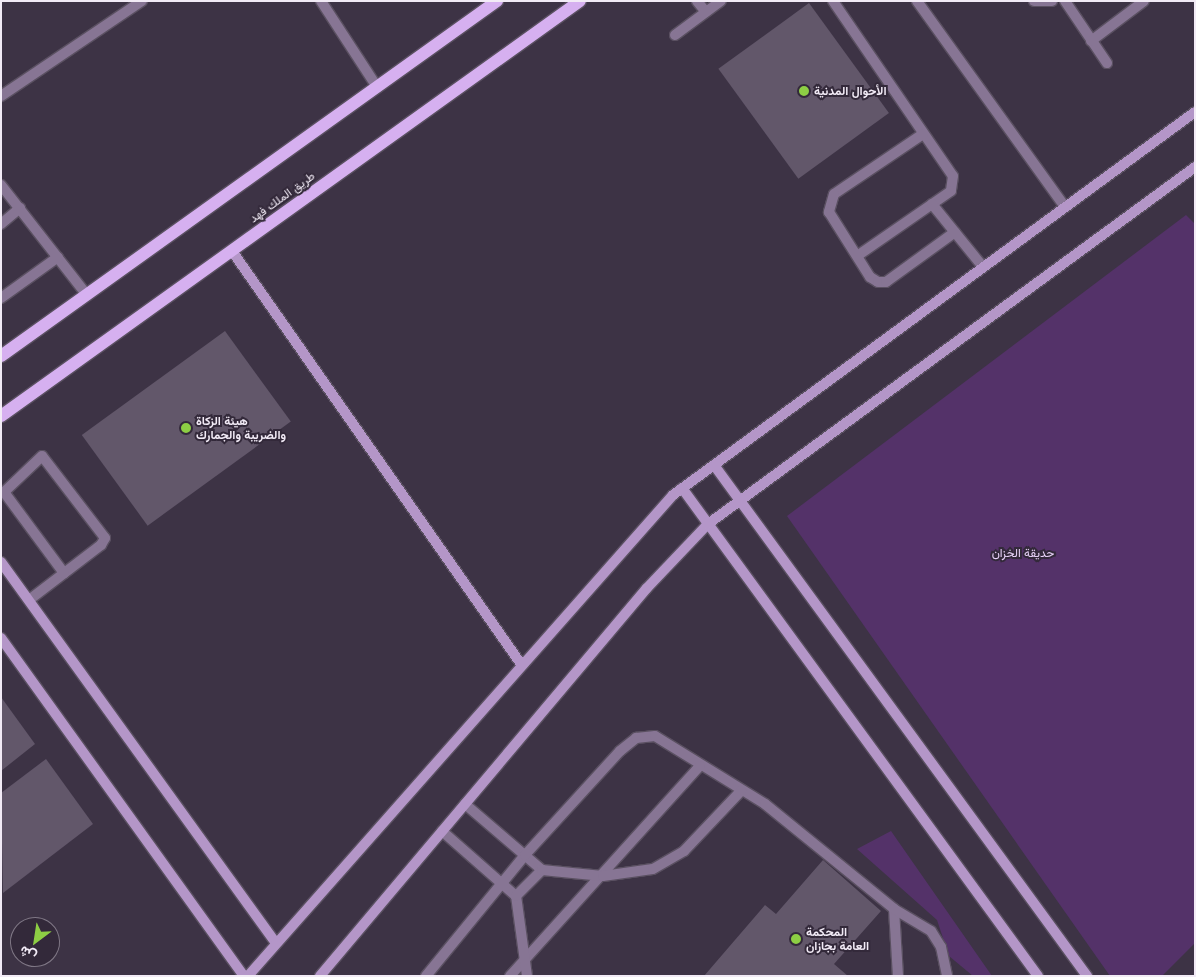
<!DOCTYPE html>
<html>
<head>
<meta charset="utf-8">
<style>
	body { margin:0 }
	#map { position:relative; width:1196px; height:977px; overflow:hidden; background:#3d3345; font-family:Mulish,Vazirmatn,sans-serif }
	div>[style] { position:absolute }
	.green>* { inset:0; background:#543269 }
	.building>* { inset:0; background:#62576a; transform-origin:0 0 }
	.roads { filter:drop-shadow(1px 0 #5a5061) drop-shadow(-1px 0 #5a5061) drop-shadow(0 1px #5a5061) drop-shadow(0 -1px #5a5061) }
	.lane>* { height:10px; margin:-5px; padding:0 5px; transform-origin:5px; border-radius:5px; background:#877594 }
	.street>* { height:10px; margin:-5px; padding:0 5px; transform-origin:5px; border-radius:5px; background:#877594 }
	.secondary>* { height:10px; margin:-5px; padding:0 5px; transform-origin:5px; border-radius:5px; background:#b496c8 }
	.primary>* { height:12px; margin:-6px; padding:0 6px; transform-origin:6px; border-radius:6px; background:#d6b0f0 }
	.dots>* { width:14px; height:14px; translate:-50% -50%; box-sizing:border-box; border:2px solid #33293a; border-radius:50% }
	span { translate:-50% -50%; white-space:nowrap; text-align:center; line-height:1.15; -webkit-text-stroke:4px #33293a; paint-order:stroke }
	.poi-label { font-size:12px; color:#f2ebf6; font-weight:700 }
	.left { translate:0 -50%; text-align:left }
	.street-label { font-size:12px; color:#f2ebf6 }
	.park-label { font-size:12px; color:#e8d2f8 }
	.frame { position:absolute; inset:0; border:2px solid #f2ebf6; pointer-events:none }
	.north { position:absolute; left:10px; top:917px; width:50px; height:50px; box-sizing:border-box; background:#33293a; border:1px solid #7f7785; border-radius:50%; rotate:211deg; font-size:14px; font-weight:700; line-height:20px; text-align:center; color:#f2ebf6 }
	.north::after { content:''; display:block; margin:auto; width:18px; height:22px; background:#8dce44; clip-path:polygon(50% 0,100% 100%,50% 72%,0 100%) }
</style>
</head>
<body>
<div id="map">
	<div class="green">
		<div style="clip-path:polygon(1186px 215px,1195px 224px,1195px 943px,1162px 976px,1110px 976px,787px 516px)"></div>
		<div style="clip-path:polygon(891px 831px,992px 976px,973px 976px,949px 956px,937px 920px,857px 849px)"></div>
	</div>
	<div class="building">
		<div style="left:809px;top:3px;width:136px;height:112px;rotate:54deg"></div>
		<div style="left:225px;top:331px;width:112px;height:177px;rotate:54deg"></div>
		<div style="clip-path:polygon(1px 697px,35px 744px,1px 771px)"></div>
		<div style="clip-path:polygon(46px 759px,93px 824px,3px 893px,1px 793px)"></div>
		<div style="clip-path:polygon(823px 860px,881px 911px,834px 964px,848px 976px,704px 976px,765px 905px,776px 914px)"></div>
	</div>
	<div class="roads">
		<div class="lane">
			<div style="left:697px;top:1px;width:14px;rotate:51deg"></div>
			<div style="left:833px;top:1px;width:212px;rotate:55.6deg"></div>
			<div style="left:953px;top:176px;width:15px;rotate:98deg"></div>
			<div style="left:951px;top:191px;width:114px;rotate:145.3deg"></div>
			<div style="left:917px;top:1px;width:254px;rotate:54.3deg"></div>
			<div style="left:1034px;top:1px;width:18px"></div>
			<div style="left:1065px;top:1px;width:75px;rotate:55.9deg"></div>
			<div style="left:675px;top:35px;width:57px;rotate:-36.5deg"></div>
			<div style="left:1091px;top:41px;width:66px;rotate:-37deg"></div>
			<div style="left:923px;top:134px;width:107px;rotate:146deg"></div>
			<div style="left:834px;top:194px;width:19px;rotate:106deg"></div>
			<div style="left:829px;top:212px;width:77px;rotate:57.8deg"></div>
			<div style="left:870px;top:277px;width:9px;rotate:32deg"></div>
			<div style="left:878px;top:282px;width:8px"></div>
			<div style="left:886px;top:282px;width:85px;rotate:-35.9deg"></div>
			<div style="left:932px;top:204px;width:81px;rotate:51deg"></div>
			<div style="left:1px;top:224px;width:25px;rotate:-40deg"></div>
			<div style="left:1px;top:298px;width:70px;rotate:-35.7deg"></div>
			<div style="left:29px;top:600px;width:91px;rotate:-37.4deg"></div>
			<div style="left:101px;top:545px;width:8px;rotate:-60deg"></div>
			<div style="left:105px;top:538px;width:103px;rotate:-127.5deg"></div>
			<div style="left:42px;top:456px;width:52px;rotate:136.5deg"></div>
			<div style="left:4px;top:492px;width:101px;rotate:53.5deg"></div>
			<div style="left:465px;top:804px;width:101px;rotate:40.6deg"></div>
			<div style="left:442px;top:831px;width:98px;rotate:41.3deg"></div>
			<div style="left:894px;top:909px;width:67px;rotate:86.6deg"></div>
			<div style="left:426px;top:976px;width:156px;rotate:-50.7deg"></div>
			<div style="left:525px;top:855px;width:141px;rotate:-47.6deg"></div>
			<div style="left:620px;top:751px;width:21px;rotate:-39deg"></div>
			<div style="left:636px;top:738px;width:19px;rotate:-6deg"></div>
			<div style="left:655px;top:736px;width:129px;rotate:31.7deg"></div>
			<div style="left:765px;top:804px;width:166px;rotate:39.1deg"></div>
			<div style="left:894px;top:909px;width:43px;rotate:30.7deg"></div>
			<div style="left:931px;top:931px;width:19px;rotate:58deg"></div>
			<div style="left:941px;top:947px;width:30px;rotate:78deg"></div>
			<div style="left:510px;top:976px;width:283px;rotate:-47.9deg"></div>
			<div style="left:527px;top:976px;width:81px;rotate:-97.8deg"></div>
			<div style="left:516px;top:896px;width:37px;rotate:-45deg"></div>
			<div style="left:542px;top:870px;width:61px;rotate:5.6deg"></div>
			<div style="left:603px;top:876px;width:50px;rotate:-8deg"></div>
			<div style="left:653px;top:869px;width:36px;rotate:-30deg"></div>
			<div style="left:684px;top:851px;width:83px;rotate:-46.5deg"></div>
		</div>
		<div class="street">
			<div style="left:321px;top:1px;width:103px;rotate:56.9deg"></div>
			<div style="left:1px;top:96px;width:170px;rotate:-34deg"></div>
			<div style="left:1px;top:185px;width:140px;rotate:52deg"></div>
		</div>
		<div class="secondary">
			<div style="left:232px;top:251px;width:504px;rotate:55.02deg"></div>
			<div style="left:714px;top:465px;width:633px;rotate:53.87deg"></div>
			<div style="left:682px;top:488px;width:604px;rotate:53.89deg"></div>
			<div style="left:1px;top:562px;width:470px;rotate:54.2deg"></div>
			<div style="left:1px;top:638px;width:416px;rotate:54.3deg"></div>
			<div style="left:248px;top:976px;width:642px;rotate:-48.54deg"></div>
			<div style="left:673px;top:495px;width:647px;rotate:-36.27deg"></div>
			<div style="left:320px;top:976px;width:507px;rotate:-49.88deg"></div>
			<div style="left:647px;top:588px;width:88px;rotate:-46.4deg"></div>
			<div style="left:708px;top:524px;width:604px;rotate:-36.24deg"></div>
		</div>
		<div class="primary">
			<div style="left:1px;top:356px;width:610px;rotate:-35.59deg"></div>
			<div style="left:1px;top:416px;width:712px;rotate:-35.63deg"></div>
		</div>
	</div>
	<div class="dots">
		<div style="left:804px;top:91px;background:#8dce44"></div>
		<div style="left:186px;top:428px;background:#8dce44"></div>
		<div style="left:796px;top:939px;background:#8dce44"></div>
	</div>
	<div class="poi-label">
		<span class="left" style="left:814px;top:91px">الأحوال المدنية</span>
		<span class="left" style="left:196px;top:428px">هيئة الزكاة<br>والضريبة والجمارك</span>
		<span class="left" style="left:806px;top:939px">المحكمة<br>العامة بجازان</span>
	</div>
	<div class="street-label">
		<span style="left:282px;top:197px;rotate:-36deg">طريق الملك فهد</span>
	</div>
	<div class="park-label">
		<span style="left:1023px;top:553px">حديقة الخزان</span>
	</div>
	<div class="frame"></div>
	<div class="north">ش</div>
</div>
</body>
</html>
